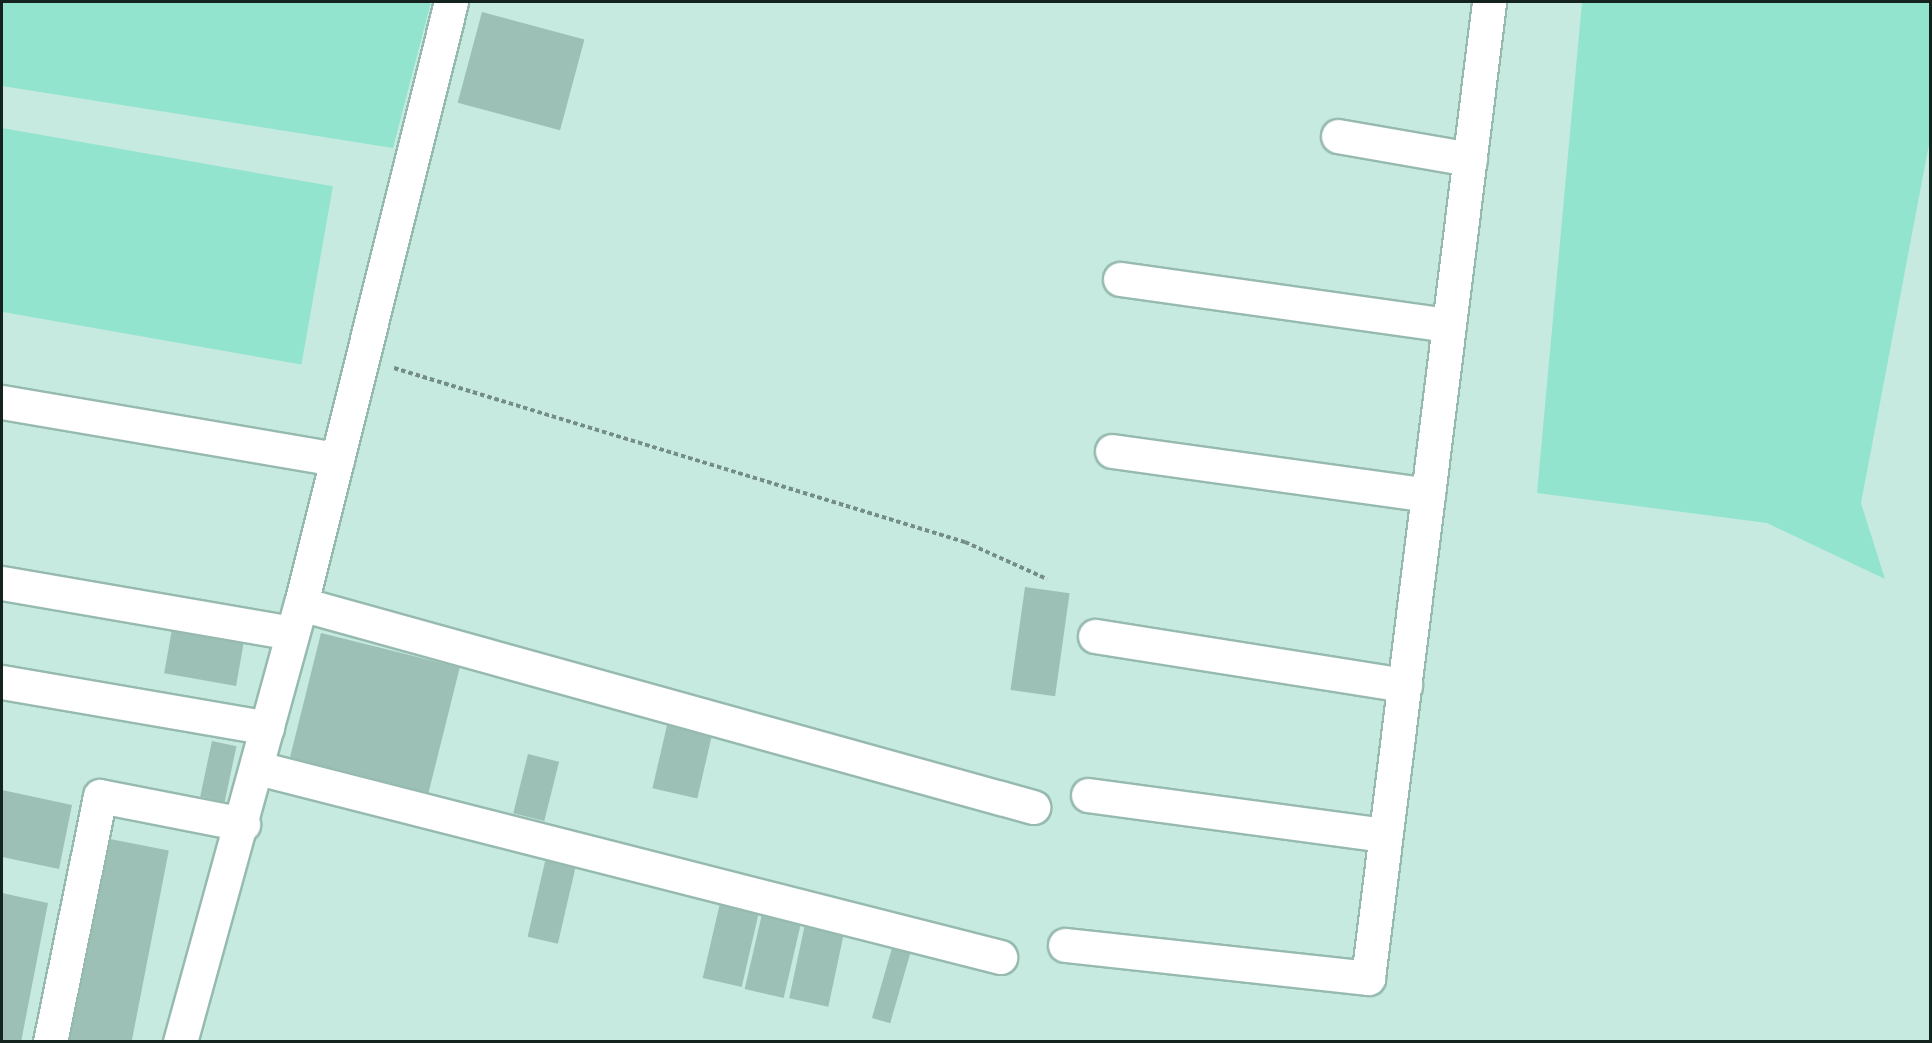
<!DOCTYPE html>
<html>
<head>
<meta charset="utf-8">
<style>
	body { margin:0 }
	#map { position:relative; width:1932px; height:1043px; overflow:hidden; background:#c6eadf; font-family:Raleway,sans-serif }
	div>[style] { position:absolute }
	.green>* { inset:0; background:#93e4cf; transform-origin:0 0 }
	.building>* { inset:0; background:#9dc0b6; transform-origin:0 0 }
	.path>* { height:4px; margin-top:-2px; transform-origin:0; background:repeating-linear-gradient(90deg,#748e86 0 4.5px,transparent 0 7.5px) }
	.roads { filter:drop-shadow(2px 0 #97bab0) drop-shadow(-2px 0 #97bab0) drop-shadow(0 2px #97bab0) drop-shadow(0 -2px #97bab0) }
	.street>* { height:33px; margin:-16.5px; padding:0 16.5px; transform-origin:16.5px; border-radius:16.5px; background:#fff }
	span { translate:-50% -50%; white-space:nowrap; text-align:center; line-height:1.15; -webkit-text-stroke:6px #c6eadf; paint-order:stroke }
	.frame { position:absolute; inset:0; border:3px solid #15231f; pointer-events:none }
</style>
</head>
<body>
<div id="map">
	<div class="green">
		<div style="clip-path:polygon(2px 2px,431px 2px,393px 148px,2px 86px)"></div>
		<div style="clip-path:polygon(1582px 2px,1930px 2px,1930px 139px,1861px 503px,1885px 579px,1767px 523px,1537px 493px)"></div>
		<div style="left:2px;top:128px;width:336px;height:181px;rotate:10deg"></div>
	</div>
	<div class="building">
		<div style="left:482px;top:12px;width:106px;height:94px;rotate:15deg"></div>
		<div style="left:1025px;top:587px;width:45px;height:104px;rotate:8deg"></div>
		<div style="left:172px;top:629px;width:73px;height:45px;rotate:10deg"></div>
		<div style="left:321px;top:633px;width:143px;height:136px;rotate:14deg"></div>
		<div style="left:668px;top:721px;width:46px;height:69px;rotate:13deg"></div>
		<div style="left:212px;top:741px;width:25px;height:57px;rotate:12deg"></div>
		<div style="left:528px;top:754px;width:32px;height:61px;rotate:14deg"></div>
		<div style="clip-path:polygon(2px 790px,72px 805px,59px 869px,2px 857px)"></div>
		<div style="left:105px;top:838px;width:65px;height:208px;rotate:11deg"></div>
		<div style="left:547px;top:853px;width:31px;height:86px;rotate:13deg"></div>
		<div style="clip-path:polygon(2px 893px,48px 903px,21px 1042px,2px 1042px)"></div>
		<div style="left:720px;top:903px;width:40px;height:77px;rotate:13deg"></div>
		<div style="left:762px;top:914px;width:40px;height:77px;rotate:13deg"></div>
		<div style="left:805px;top:924px;width:40px;height:76px;rotate:12deg"></div>
		<div style="left:894px;top:941px;width:19px;height:80px;rotate:16deg"></div>
	</div>
	<div class="path">
		<div style="left:394px;top:368px;width:597px;rotate:16.95deg"></div>
		<div style="left:965px;top:542px;width:90px;rotate:24.3deg"></div>
	</div>
	<div class="roads">
		<div class="street">
			<div style="left:1338px;top:136px;width:134px;rotate:9.9deg"></div>
			<div style="left:1120px;top:279px;width:332px;rotate:8deg"></div>
			<div style="left:2px;top:402px;width:340px;rotate:9.7deg"></div>
			<div style="left:1112px;top:451px;width:319px;rotate:7.9deg"></div>
			<div style="left:2px;top:583px;width:294px;rotate:9.8deg"></div>
			<div style="left:301px;top:604px;width:760px;rotate:15.5deg"></div>
			<div style="left:1095px;top:636px;width:314px;rotate:9deg"></div>
			<div style="left:2px;top:682px;width:269px;rotate:9.8deg"></div>
			<div style="left:258px;top:768px;width:766px;rotate:14.29deg"></div>
			<div style="left:1088px;top:795px;width:300px;rotate:7.7deg"></div>
			<div style="left:1065px;top:945px;width:305px;rotate:6.2deg"></div>
			<div style="left:1368px;top:978px;width:983px;rotate:-82.93deg"></div>
			<div style="left:50px;top:1042px;width:251px;rotate:-78.5deg"></div>
			<div style="left:100px;top:796px;width:146px;rotate:11.1deg"></div>
			<div style="left:180px;top:1042px;width:454px;rotate:-74.6deg"></div>
			<div style="left:301px;top:604px;width:620px;rotate:-76.01deg"></div>
		</div>
	</div>
	<div class="frame"></div>
</div>
</body>
</html>
